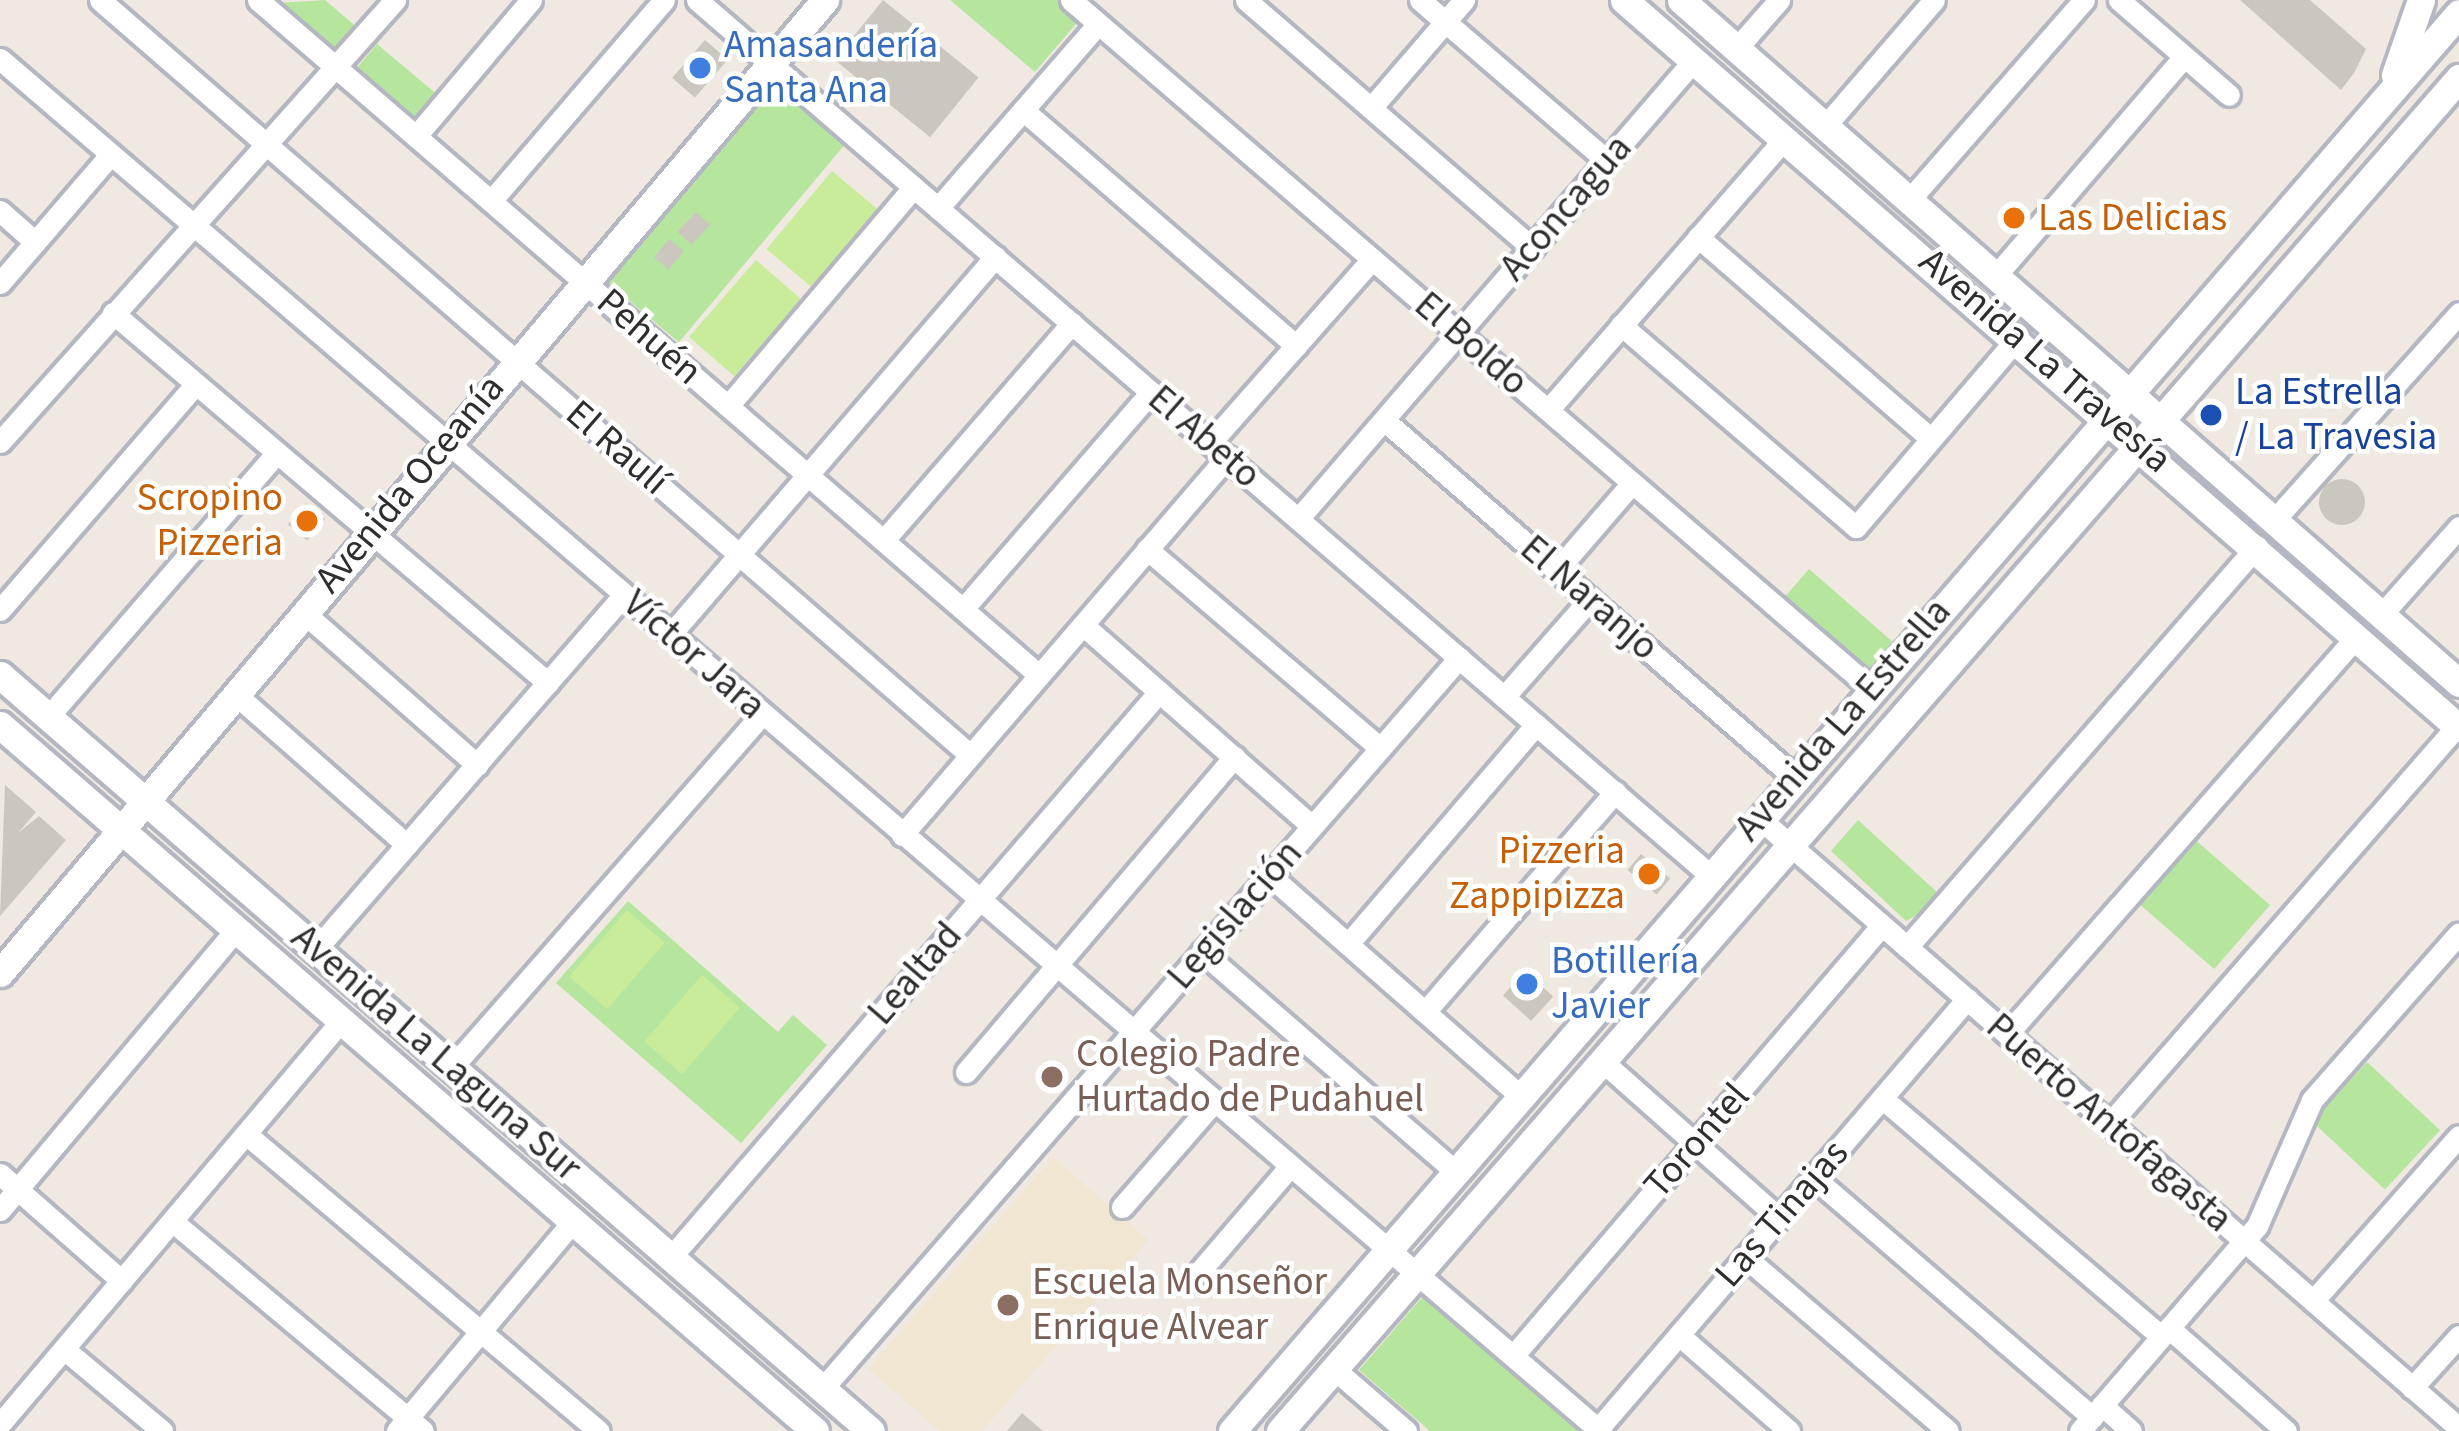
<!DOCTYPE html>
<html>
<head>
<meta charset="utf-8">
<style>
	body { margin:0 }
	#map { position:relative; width:2459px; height:1431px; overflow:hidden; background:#efe9e1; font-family:"Source Sans 3",sans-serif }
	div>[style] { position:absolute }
	.education>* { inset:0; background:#f0e6d1 }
	.green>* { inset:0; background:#b6e59e; transform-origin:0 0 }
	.pitch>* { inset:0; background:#c9ec9a; transform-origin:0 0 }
	.building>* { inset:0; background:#cbc7bf; transform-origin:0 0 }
	.round { border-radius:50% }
	.roads { filter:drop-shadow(3px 0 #b4b7c1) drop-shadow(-3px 0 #b4b7c1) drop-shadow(0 3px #b4b7c1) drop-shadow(0 -3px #b4b7c1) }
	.street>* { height:21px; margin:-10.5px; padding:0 10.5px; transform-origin:10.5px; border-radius:10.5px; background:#fff }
	.secondary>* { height:27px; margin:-13.5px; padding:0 13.5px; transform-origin:13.5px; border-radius:13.5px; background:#fff }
	.dots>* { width:33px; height:33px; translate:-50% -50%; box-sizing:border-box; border:6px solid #fff; border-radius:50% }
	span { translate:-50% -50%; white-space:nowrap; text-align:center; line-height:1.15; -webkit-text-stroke:9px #fff; paint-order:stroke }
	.shop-label { font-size:39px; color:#366cbe }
	.left { translate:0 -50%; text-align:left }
	.street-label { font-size:39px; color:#2e2e2e }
	.food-label { font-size:39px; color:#c56008 }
	.right { translate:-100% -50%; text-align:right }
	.transit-label { font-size:39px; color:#164399 }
	.education-label { font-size:39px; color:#785e54 }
</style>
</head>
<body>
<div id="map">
	<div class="education">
		<div style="clip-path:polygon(1053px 1157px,1148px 1240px,982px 1431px,940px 1431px,868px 1369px)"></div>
	</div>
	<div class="green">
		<div style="clip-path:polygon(325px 0,359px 29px,338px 53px,278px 3px)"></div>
		<div style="clip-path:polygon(950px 0,1060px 0,1081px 18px,1035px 72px)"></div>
		<div style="left:377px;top:44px;width:78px;height:32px;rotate:40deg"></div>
		<div style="left:772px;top:85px;width:94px;height:257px;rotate:40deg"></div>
		<div style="left:1809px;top:569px;width:113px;height:36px;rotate:41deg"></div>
		<div style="clip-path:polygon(1858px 820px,1938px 893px,1919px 914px,1906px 921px,1831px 851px)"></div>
		<div style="left:2193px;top:838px;width:102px;height:85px;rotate:41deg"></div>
		<div style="clip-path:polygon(628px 901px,778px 1032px,793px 1015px,827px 1045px,741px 1143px,556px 983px)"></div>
		<div style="left:2367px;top:1062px;width:100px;height:81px;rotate:43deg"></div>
		<div style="clip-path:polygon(1425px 1294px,1585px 1431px,1430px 1431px,1359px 1370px)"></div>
	</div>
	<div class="pitch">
		<div style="left:832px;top:171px;width:60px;height:102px;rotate:40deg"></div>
		<div style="left:756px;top:260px;width:60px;height:102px;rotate:41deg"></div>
		<div style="left:627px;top:910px;width:50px;height:88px;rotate:41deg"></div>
		<div style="left:702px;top:975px;width:50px;height:88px;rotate:41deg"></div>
	</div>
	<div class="building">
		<div style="left:883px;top:0;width:123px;height:77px;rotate:39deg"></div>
		<div style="clip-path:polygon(2240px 0,2310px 0,2366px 49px,2354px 73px,2341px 90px)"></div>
		<div style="left:705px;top:40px;width:30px;height:50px;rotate:41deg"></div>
		<div style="left:2015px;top:203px;width:18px;height:23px;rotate:45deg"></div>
		<div style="left:696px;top:212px;width:19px;height:27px;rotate:43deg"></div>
		<div style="left:669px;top:239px;width:19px;height:24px;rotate:39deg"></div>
		<div class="round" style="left:2319px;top:479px;width:46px;height:46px"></div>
		<div style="left:306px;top:503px;width:25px;height:28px;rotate:40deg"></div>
		<div style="clip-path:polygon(5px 785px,36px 812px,18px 833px,39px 816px,66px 840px,0 916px)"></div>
		<div style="left:1641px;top:854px;width:38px;height:21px;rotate:40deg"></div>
		<div style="left:1525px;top:971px;width:38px;height:33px;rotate:42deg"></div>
		<div style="clip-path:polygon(1022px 1413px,1043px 1431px,1007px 1431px)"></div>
	</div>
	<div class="roads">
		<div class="street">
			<div style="left:100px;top:0;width:1152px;rotate:40.95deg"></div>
			<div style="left:258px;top:0;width:1032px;rotate:40.84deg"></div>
			<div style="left:697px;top:0;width:1339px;rotate:40.82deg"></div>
			<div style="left:1071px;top:0;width:1055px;rotate:40.7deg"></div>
			<div style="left:1246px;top:0;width:379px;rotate:40.9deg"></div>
			<div style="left:1420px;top:0;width:247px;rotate:40.7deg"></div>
			<div style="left:2119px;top:0;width:145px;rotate:40.8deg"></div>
			<div style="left:1737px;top:48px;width:64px;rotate:-48.8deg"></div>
			<div style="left:0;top:59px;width:2108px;rotate:40.61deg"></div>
			<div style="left:1371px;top:108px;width:143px;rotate:-49.3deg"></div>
			<div style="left:1023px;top:110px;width:361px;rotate:40.8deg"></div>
			<div style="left:1826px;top:125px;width:165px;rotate:-49.2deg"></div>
			<div style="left:416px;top:136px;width:178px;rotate:-49.8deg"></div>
			<div style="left:1911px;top:198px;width:263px;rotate:-48.9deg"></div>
			<div style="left:491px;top:201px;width:265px;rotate:-49.3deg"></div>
			<div style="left:938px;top:208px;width:244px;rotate:-49deg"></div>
			<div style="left:0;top:211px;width:47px;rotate:41.5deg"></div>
			<div style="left:1698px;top:237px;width:308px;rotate:40.9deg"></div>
			<div style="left:1998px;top:273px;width:285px;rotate:-49.3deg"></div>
			<div style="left:0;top:283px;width:169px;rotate:-49.3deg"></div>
			<div style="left:113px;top:313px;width:571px;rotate:40.38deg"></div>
			<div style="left:1621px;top:325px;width:310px;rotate:40.7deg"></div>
			<div style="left:1856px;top:527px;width:250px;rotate:-49.5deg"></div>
			<div style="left:728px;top:406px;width:287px;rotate:-49.7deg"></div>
			<div style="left:1548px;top:410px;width:361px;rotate:-48.9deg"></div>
			<div style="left:1384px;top:420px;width:544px;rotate:41.05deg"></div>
			<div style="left:0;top:442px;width:593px;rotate:-48.21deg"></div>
			<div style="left:1210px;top:443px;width:245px;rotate:-48.6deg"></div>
			<div style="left:2276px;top:518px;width:275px;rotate:-48.2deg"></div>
			<div style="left:1298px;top:519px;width:606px;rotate:-49.21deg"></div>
			<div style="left:884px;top:540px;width:287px;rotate:-49.1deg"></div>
			<div style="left:1147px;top:549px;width:306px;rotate:40.5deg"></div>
			<div style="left:1557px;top:570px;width:115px;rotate:-49.2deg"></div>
			<div style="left:963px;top:609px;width:287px;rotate:-49.1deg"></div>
			<div style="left:0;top:610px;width:299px;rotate:-49.1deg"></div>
			<div style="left:303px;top:612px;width:232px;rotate:41.3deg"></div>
			<div style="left:2383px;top:613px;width:115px;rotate:-48.5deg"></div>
			<div style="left:1083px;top:625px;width:305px;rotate:41.3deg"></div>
			<div style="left:670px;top:635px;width:499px;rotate:-49.3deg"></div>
			<div style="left:234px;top:693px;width:230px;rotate:41.3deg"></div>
			<div style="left:1504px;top:697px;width:130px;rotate:-48.7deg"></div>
			<div style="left:48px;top:717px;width:349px;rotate:-49.1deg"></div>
			<div style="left:1759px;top:818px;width:928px;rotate:41.07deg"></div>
			<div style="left:902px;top:835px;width:499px;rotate:-49.3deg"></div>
			<div style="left:1269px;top:875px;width:335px;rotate:41.3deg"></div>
			<div style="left:1348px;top:944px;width:289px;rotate:-49.4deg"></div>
			<div style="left:1907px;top:947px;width:532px;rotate:-48.88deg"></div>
			<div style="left:316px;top:949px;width:469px;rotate:-49deg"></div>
			<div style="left:1202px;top:952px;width:336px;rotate:40.9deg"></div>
			<div style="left:1425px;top:1012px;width:291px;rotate:-49.2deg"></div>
			<div style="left:2007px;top:1034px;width:530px;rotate:-48.67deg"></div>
			<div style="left:1601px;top:1060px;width:238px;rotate:41.6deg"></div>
			<div style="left:452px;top:1067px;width:470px;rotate:-48.7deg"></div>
			<div style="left:966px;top:1072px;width:414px;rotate:-49.6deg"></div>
			<div style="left:1882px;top:1098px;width:367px;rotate:40.5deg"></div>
			<div style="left:2110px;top:1123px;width:527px;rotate:-48.84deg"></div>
			<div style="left:246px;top:1134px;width:461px;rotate:40.1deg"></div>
			<div style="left:0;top:1174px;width:162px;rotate:41.3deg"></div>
			<div style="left:1814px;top:1178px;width:367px;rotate:40.7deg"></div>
			<div style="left:1122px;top:1207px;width:137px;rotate:-48.9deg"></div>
			<div style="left:0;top:1210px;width:366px;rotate:-49.9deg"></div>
			<div style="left:172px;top:1221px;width:327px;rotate:39.9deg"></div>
			<div style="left:671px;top:1257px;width:747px;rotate:-49.18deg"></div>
			<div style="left:1745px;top:1257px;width:267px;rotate:40.6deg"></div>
			<div style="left:1200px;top:1271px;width:133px;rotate:-49.3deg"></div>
			<div style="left:2313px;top:1301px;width:220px;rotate:-48.5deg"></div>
			<div style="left:2169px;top:1328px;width:156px;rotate:41.4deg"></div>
			<div style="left:1679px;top:1335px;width:146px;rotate:41.1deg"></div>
			<div style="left:64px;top:1349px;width:128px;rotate:39.9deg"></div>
			<div style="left:1513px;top:1356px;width:567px;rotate:-49.43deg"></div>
			<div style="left:1334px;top:1369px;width:95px;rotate:40.7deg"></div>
			<div style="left:2412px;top:1388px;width:70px;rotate:-47.9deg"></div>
			<div style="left:822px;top:1389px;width:970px;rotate:-48.93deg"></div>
			<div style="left:2102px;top:1405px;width:39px;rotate:42deg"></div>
			<div style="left:0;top:1424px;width:528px;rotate:-49.76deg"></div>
			<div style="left:1598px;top:1429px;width:567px;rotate:-49.37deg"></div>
			<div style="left:397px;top:1431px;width:274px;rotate:-50deg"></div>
			<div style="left:2080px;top:1431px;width:271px;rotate:-49.2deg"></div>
			<div style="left:2257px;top:1226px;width:137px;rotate:-66.4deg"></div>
			<div style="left:2312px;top:1100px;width:222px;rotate:-48.6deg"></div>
		</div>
		<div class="secondary">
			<div style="left:1624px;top:0;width:1108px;rotate:41.08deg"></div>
			<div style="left:1681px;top:0;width:1035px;rotate:41.28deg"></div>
			<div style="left:2395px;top:75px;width:79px;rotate:-70.9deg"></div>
			<div style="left:0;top:675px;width:1153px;rotate:40.96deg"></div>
			<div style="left:0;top:725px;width:1078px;rotate:40.9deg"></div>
			<div style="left:0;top:973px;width:1276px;rotate:-49.71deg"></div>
			<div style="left:1232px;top:1431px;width:1875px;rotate:-49.13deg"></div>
			<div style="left:1280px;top:1431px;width:1795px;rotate:-48.93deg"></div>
		</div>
	</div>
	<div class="dots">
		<div style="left:700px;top:68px;background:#3f7fe0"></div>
		<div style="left:2014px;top:218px;background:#e8710a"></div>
		<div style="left:2211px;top:415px;background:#1a4fb4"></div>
		<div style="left:307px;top:521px;background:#e8710a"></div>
		<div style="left:1649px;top:874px;background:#e8710a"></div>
		<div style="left:1527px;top:984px;background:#3f7fe0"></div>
		<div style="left:1052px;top:1077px;background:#8d6e63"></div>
		<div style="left:1008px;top:1305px;background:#8d6e63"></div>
	</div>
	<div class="shop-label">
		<span class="left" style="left:724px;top:68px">Amasandería<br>Santa Ana</span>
		<span class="left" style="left:1551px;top:984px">Botillería<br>Javier</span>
	</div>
	<div class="street-label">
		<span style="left:1566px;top:208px;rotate:-49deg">Aconcagua</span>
		<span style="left:649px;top:337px;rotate:41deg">Pehuén</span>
		<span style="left:1471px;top:344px;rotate:41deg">El Boldo</span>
		<span style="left:2045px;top:361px;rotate:41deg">Avenida La Travesía</span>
		<span style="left:1204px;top:437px;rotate:41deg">El Abeto</span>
		<span style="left:617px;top:448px;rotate:41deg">El Raulí</span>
		<span style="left:410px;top:484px;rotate:-50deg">Avenida Oceanía</span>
		<span style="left:1589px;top:598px;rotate:41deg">El Naranjo</span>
		<span style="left:694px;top:655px;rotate:41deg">Víctor Jara</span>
		<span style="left:1843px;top:720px;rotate:-49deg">Avenida La Estrella</span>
		<span style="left:1235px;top:915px;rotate:-49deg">Legislación</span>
		<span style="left:915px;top:974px;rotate:-49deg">Lealtad</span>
		<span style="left:436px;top:1053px;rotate:41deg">Avenida La Laguna Sur</span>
		<span style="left:2109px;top:1123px;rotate:41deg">Puerto Antofagasta</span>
		<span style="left:1697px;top:1141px;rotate:-49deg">Torontel</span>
		<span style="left:1782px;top:1214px;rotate:-49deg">Las Tinajas</span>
	</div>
	<div class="food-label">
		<span class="left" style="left:2038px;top:218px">Las Delicias</span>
		<span class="right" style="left:283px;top:521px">Scropino<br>Pizzeria</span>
		<span class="right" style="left:1625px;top:874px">Pizzeria<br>Zappipizza</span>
	</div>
	<div class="transit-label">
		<span class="left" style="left:2235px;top:415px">La Estrella<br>/ La Travesia</span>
	</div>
	<div class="education-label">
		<span class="left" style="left:1076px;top:1077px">Colegio Padre<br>Hurtado de Pudahuel</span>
		<span class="left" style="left:1032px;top:1305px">Escuela Monseñor<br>Enrique Alvear</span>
	</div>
</div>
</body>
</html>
